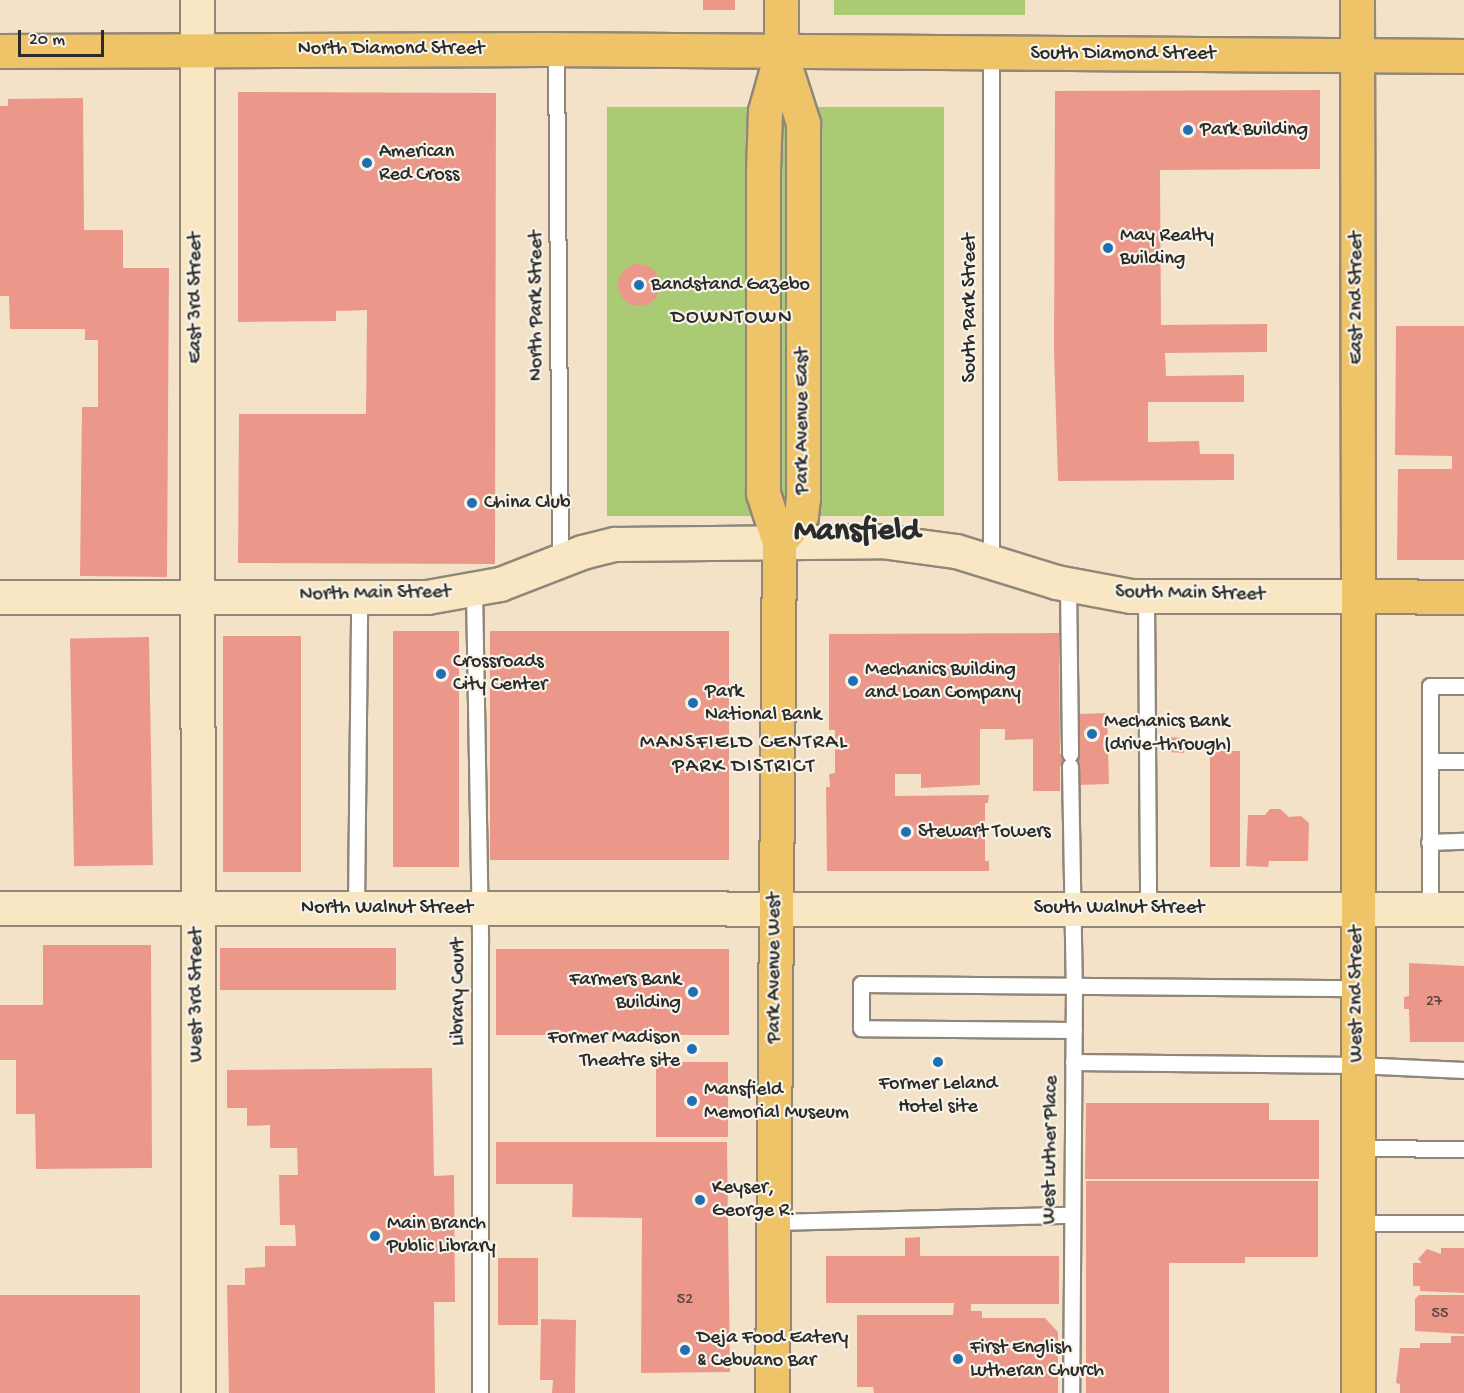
<!DOCTYPE html>
<html>
<head>
<meta charset="utf-8">
<style>
	body { margin:0 }
	#map { position:relative; width:1464px; height:1393px; overflow:hidden; background:#f4e2c8; font-family:"Gochi Hand",sans-serif }
	div>[style] { position:absolute }
	.green>* { inset:0; background:#aacb74; transform-origin:0 0 }
	.building>* { inset:0; background:#eb988a; transform-origin:0 0 }
	.round { border-radius:50% }
	.roads { filter:drop-shadow(2px 0 #90867a) drop-shadow(-2px 0 #90867a) drop-shadow(0 2px #90867a) drop-shadow(0 -2px #90867a) }
	.lane>* { height:15px; margin:-7.5px; padding:0 7.5px; transform-origin:7.5px; border-radius:7.5px; background:#fff }
	.secondary>* { height:33px; margin:-16.5px; padding:0 16.5px; transform-origin:16.5px; border-radius:16.5px; background:#f9e7c3 }
	.primary>* { height:33px; margin:-16.5px; padding:0 16.5px; transform-origin:16.5px; border-radius:16.5px; background:#efc469 }
	.highway>* { height:33px; margin:-16.5px; padding:0 16.5px; transform-origin:16.5px; border-radius:16.5px; background:#efc469 }
	.dots>* { width:16px; height:16px; translate:-50% -50%; box-sizing:border-box; border:3px solid #f7f3e8; border-radius:50% }
	span { translate:-50% -50%; white-space:nowrap; text-align:center; line-height:1.15; -webkit-text-stroke:4.5px #f7f3e8; paint-order:stroke }
	.number-label { font-size:16px; color:#5b4643 }
	.number-label span { -webkit-text-stroke-width:0 }
	.street-label { font-size:20px; color:#2b2b2b }
	.poi-label { font-size:20px; color:#2b2b2b }
	.left { translate:0 -50%; text-align:left }
	.right { translate:-100% -50%; text-align:right }
	.neighbourhood-label { font-size:21px; color:#2b2b2b; letter-spacing:1.5px }
	.town-label { font-size:32px; color:#2b2b2b; font-weight:700 }
	.scale { position:absolute; left:18px; top:30px; width:86px; height:27px; box-sizing:border-box; border:3px solid #2b2b2b; border-top:0; padding-left:8px; font-size:18px; line-height:21px; white-space:nowrap; color:#2b2b2b; -webkit-text-stroke:4px #f7f3e8; paint-order:stroke }
</style>
</head>
<body>
<div id="map">
	<div class="green">
		<div style="left:834px;top:0;width:191px;height:15px"></div>
		<div style="left:944px;top:107px;width:409px;height:337px;rotate:90deg"></div>
	</div>
	<div class="building">
		<div style="left:703px;top:0;width:32px;height:10px"></div>
		<div style="clip-path:polygon(1320px 90px,1320px 169px,1160px 170px,1161px 325px,1267px 324px,1267px 352px,1165px 353px,1166px 376px,1244px 375px,1244px 402px,1148px 402px,1148px 442px,1199px 441px,1200px 454px,1234px 454px,1234px 480px,1058px 481px,1054px 351px,1055px 91px)"></div>
		<div style="clip-path:polygon(238px 92px,496px 93px,495px 564px,238px 563px,239px 414px,366px 414px,367px 310px,336px 311px,336px 321px,238px 322px)"></div>
		<div style="clip-path:polygon(83px 98px,84px 230px,123px 230px,123px 268px,169px 268px,167px 577px,80px 576px,82px 407px,98px 407px,98px 340px,85px 340px,85px 329px,10px 329px,9px 296px,0 296px,0 106px,8px 106px,8px 99px)"></div>
		<div class="round" style="left:618px;top:264px;width:42px;height:42px"></div>
		<div style="clip-path:polygon(1396px 326px,1464px 326px,1464px 560px,1397px 560px,1398px 469px,1452px 469px,1452px 456px,1395px 455px)"></div>
		<div style="left:393px;top:631px;width:66px;height:236px"></div>
		<div style="left:729px;top:631px;width:229px;height:239px;rotate:90deg"></div>
		<div style="clip-path:polygon(1059px 633px,1060px 754px,1077px 754px,1076px 714px,1107px 713px,1109px 784px,1078px 785px,1078px 766px,1060px 766px,1060px 791px,1033px 791px,1033px 739px,1005px 740px,1005px 729px,980px 729px,980px 785px,921px 788px,921px 774px,895px 774px,895px 796px,989px 795px,988px 803px,985px 803px,985px 861px,989px 861px,989px 871px,827px 871px,826px 787px,830px 787px,829px 774px,835px 773px,835px 730px,829px 730px,829px 634px)"></div>
		<div style="left:223px;top:636px;width:78px;height:236px"></div>
		<div style="left:149px;top:637px;width:228px;height:79px;rotate:89deg"></div>
		<div style="left:1169px;top:737px;width:16px;height:15px;rotate:4deg"></div>
		<div style="left:1210px;top:751px;width:30px;height:116px"></div>
		<div style="clip-path:polygon(1270px 809px,1280px 809px,1289px 817px,1301px 816px,1309px 823px,1308px 861px,1269px 861px,1268px 867px,1246px 866px,1248px 815px,1265px 815px)"></div>
		<div style="clip-path:polygon(43px 945px,151px 945px,152px 1168px,36px 1169px,35px 1114px,16px 1114px,16px 1060px,0 1060px,0 1005px,43px 1005px)"></div>
		<div style="left:396px;top:948px;width:42px;height:176px;rotate:90deg"></div>
		<div style="left:496px;top:949px;width:233px;height:86px"></div>
		<div style="clip-path:polygon(1409px 963px,1464px 966px,1464px 1042px,1410px 1042px,1409px 1009px,1404px 1009px,1404px 997px,1409px 996px)"></div>
		<div style="left:728px;top:1062px;width:75px;height:72px;rotate:90deg"></div>
		<div style="clip-path:polygon(432px 1068px,434px 1176px,454px 1175px,455px 1302px,434px 1302px,435px 1393px,229px 1393px,227px 1285px,245px 1285px,245px 1268px,265px 1267px,265px 1246px,296px 1246px,295px 1225px,280px 1225px,279px 1175px,298px 1175px,297px 1148px,270px 1148px,270px 1125px,247px 1126px,247px 1108px,227px 1108px,227px 1070px)"></div>
		<div style="clip-path:polygon(1086px 1103px,1269px 1103px,1269px 1120px,1319px 1120px,1319px 1179px,1085px 1179px)"></div>
		<div style="clip-path:polygon(496px 1142px,727px 1142px,730px 1372px,641px 1373px,642px 1218px,572px 1217px,573px 1184px,496px 1184px)"></div>
		<div style="clip-path:polygon(1086px 1181px,1318px 1181px,1318px 1257px,1245px 1257px,1245px 1263px,1169px 1263px,1169px 1393px,1086px 1393px)"></div>
		<div style="clip-path:polygon(920px 1237px,920px 1256px,1059px 1256px,1059px 1304px,971px 1304px,971px 1311px,982px 1311px,982px 1318px,1045px 1318px,1058px 1332px,1058px 1393px,874px 1393px,873px 1387px,857px 1387px,857px 1315px,953px 1315px,954px 1303px,826px 1303px,826px 1256px,905px 1256px,905px 1238px)"></div>
		<div style="clip-path:polygon(1441px 1248px,1464px 1248px,1464px 1293px,1420px 1291px,1420px 1286px,1413px 1286px,1413px 1263px,1422px 1263px,1418px 1259px,1427px 1249px,1441px 1254px)"></div>
		<div style="left:498px;top:1258px;width:40px;height:67px"></div>
		<div style="left:0;top:1295px;width:140px;height:98px"></div>
		<div style="clip-path:polygon(1419px 1295px,1464px 1295px,1464px 1334px,1415px 1331px,1415px 1299px)"></div>
		<div style="clip-path:polygon(541px 1319px,576px 1320px,575px 1393px,552px 1393px,553px 1380px,540px 1380px)"></div>
		<div style="clip-path:polygon(1451px 1336px,1464px 1336px,1464px 1393px,1400px 1393px,1400px 1384px,1396px 1383px,1400px 1348px,1420px 1348px,1420px 1343px,1451px 1343px)"></div>
	</div>
	<div class="roads">
		<div class="lane">
			<div style="left:556px;top:49px;width:513px;rotate:89.55deg"></div>
			<div style="left:991px;top:55px;width:507px;rotate:90deg"></div>
			<div style="left:1068px;top:585px;width:169px;rotate:89.3deg"></div>
			<div style="left:474px;top:590px;width:351px;rotate:89deg"></div>
			<div style="left:480px;top:941px;width:452px;rotate:90deg"></div>
			<div style="left:1146px;top:597px;width:311px;rotate:89.6deg"></div>
			<div style="left:1430px;top:761px;width:34px"></div>
			<div style="left:1070px;top:766px;width:220px;rotate:89deg"></div>
			<div style="left:1074px;top:986px;width:407px;rotate:90.4deg"></div>
			<div style="left:1429px;top:842px;width:35px;rotate:-2deg"></div>
			<div style="left:356px;top:908px;width:311px;rotate:-89.4deg"></div>
			<div style="left:1430px;top:909px;width:223px;rotate:-90deg"></div>
			<div style="left:1430px;top:686px;width:34px"></div>
			<div style="left:1074px;top:1030px;width:213px;rotate:-179.5deg"></div>
			<div style="left:861px;top:1028px;width:44px;rotate:-90deg"></div>
			<div style="left:861px;top:984px;width:496px;rotate:0.5deg"></div>
			<div style="left:1073px;top:1062px;width:284px;rotate:0.6deg"></div>
			<div style="left:1357px;top:1065px;width:107px;rotate:2.7deg"></div>
			<div style="left:1357px;top:1148px;width:107px;rotate:0.5deg"></div>
			<div style="left:774px;top:1222px;width:297px;rotate:-1.4deg"></div>
			<div style="left:1358px;top:1223px;width:106px"></div>
		</div>
		<div class="secondary">
			<div style="left:197px;top:0;width:1393px;rotate:89.96deg"></div>
			<div style="left:0;top:597px;width:427px"></div>
			<div style="left:427px;top:597px;width:74px;rotate:-10.1deg"></div>
			<div style="left:500px;top:584px;width:88px;rotate:-21.3deg"></div>
			<div style="left:582px;top:552px;width:34px;rotate:-14deg"></div>
			<div style="left:615px;top:544px;width:266px;rotate:-0.6deg"></div>
			<div style="left:881px;top:541px;width:76px;rotate:7.6deg"></div>
			<div style="left:956px;top:551px;width:105px;rotate:17.2deg"></div>
			<div style="left:1056px;top:582px;width:76px;rotate:10.6deg"></div>
			<div style="left:1131px;top:596px;width:227px"></div>
			<div style="left:0;top:908px;width:1464px;rotate:0.04deg"></div>
		</div>
		<div class="primary">
			<div style="left:1357px;top:0;width:596px;rotate:89.9deg"></div>
			<div style="left:779px;top:542px;width:34px;rotate:-50deg"></div>
			<div style="left:801px;top:516px;width:18px;rotate:-84deg"></div>
			<div style="left:803px;top:498px;width:375px;rotate:-90deg"></div>
			<div style="left:803px;top:123px;width:72px;rotate:-107.7deg"></div>
			<div style="left:772px;top:1393px;width:851px;rotate:-89.53deg"></div>
			<div style="left:779px;top:542px;width:52px;rotate:-108.1deg"></div>
			<div style="left:763px;top:493px;width:322px;rotate:-90deg"></div>
			<div style="left:763px;top:171px;width:60px;rotate:-88.1deg"></div>
			<div style="left:765px;top:111px;width:59px;rotate:-74.3deg"></div>
			<div style="left:781px;top:54px;width:54px;rotate:-90deg"></div>
		</div>
		<div class="highway">
			<div style="left:0;top:51px;width:543px;rotate:-0.21deg"></div>
			<div style="left:543px;top:49px;width:921px;rotate:0.44deg"></div>
			<div style="left:1358px;top:1393px;width:797px;rotate:-90deg"></div>
			<div style="left:1358px;top:596px;width:106px;rotate:0.5deg"></div>
		</div>
	</div>
	<div class="dots">
		<div style="left:1188px;top:130px;background:#1f6fb2"></div>
		<div style="left:367px;top:163px;background:#1f6fb2"></div>
		<div style="left:1108px;top:248px;background:#1f6fb2"></div>
		<div style="left:639px;top:285px;background:#1f6fb2"></div>
		<div style="left:472px;top:503px;background:#1f6fb2"></div>
		<div style="left:441px;top:674px;background:#1f6fb2"></div>
		<div style="left:853px;top:681px;background:#1f6fb2"></div>
		<div style="left:693px;top:703px;background:#1f6fb2"></div>
		<div style="left:1092px;top:734px;background:#1f6fb2"></div>
		<div style="left:906px;top:832px;background:#1f6fb2"></div>
		<div style="left:693px;top:992px;background:#1f6fb2"></div>
		<div style="left:692px;top:1049px;background:#1f6fb2"></div>
		<div style="left:938px;top:1062px;background:#1f6fb2"></div>
		<div style="left:692px;top:1101px;background:#1f6fb2"></div>
		<div style="left:700px;top:1200px;background:#1f6fb2"></div>
		<div style="left:375px;top:1236px;background:#1f6fb2"></div>
		<div style="left:685px;top:1350px;background:#1f6fb2"></div>
		<div style="left:958px;top:1359px;background:#1f6fb2"></div>
	</div>
	<div class="number-label">
		<span style="left:1434px;top:1003px">27</span>
		<span style="left:685px;top:1301px">52</span>
		<span style="left:1440px;top:1315px">55</span>
	</div>
	<div class="street-label">
		<span style="left:391px;top:49px">North Diamond Street</span>
		<span style="left:1123px;top:54px">South Diamond Street</span>
		<span style="left:196px;top:298px;rotate:-90deg">East 3rd Street</span>
		<span style="left:1357px;top:298px;rotate:-90deg">East 2nd Street</span>
		<span style="left:537px;top:306px;rotate:-90deg">North Park Street</span>
		<span style="left:970px;top:308px;rotate:-90deg">South Park Street</span>
		<span style="left:803px;top:421px;rotate:-90deg">Park Avenue East</span>
		<span style="left:375px;top:594px;rotate:-1deg">North Main Street</span>
		<span style="left:1190px;top:594px;rotate:1deg">South Main Street</span>
		<span style="left:387px;top:908px">North Walnut Street</span>
		<span style="left:1119px;top:908px">South Walnut Street</span>
		<span style="left:775px;top:968px;rotate:-90deg">Park Avenue West</span>
		<span style="left:459px;top:992px;rotate:-90deg">Library Court</span>
		<span style="left:1357px;top:994px;rotate:-90deg">West 2nd Street</span>
		<span style="left:197px;top:995px;rotate:-90deg">West 3rd Street</span>
		<span style="left:1051px;top:1150px;rotate:-89deg">West Luther Place</span>
	</div>
	<div class="poi-label">
		<span class="left" style="left:1200px;top:130px">Park Building</span>
		<span class="left" style="left:379px;top:164px">American<br>Red Cross</span>
		<span class="left" style="left:1120px;top:248px">May Realty<br>Building</span>
		<span class="left" style="left:651px;top:285px">Bandstand Gazebo</span>
		<span class="left" style="left:484px;top:503px">China Club</span>
		<span class="left" style="left:453px;top:674px">Crossroads<br>City Center</span>
		<span class="left" style="left:865px;top:682px">Mechanics Building<br>and Loan Company</span>
		<span class="left" style="left:705px;top:704px">Park<br>National Bank</span>
		<span class="left" style="left:1104px;top:734px">Mechanics Bank<br>(drive-through)</span>
		<span class="left" style="left:918px;top:832px">Stewart Towers</span>
		<span class="right" style="left:681px;top:992px">Farmers Bank<br>Building</span>
		<span class="right" style="left:680px;top:1050px">Former Madison<br>Theatre site</span>
		<span style="left:938px;top:1096px">Former Leland<br>Hotel site</span>
		<span class="left" style="left:704px;top:1102px">Mansfield<br>Memorial Museum</span>
		<span class="left" style="left:712px;top:1200px">Keyser,<br>George R.</span>
		<span class="left" style="left:387px;top:1236px">Main Branch<br>Public Library</span>
		<span class="left" style="left:697px;top:1350px">Deja Food Eatery<br>&amp; Cebuano Bar</span>
		<span class="left" style="left:970px;top:1360px">First English<br>Lutheran Church</span>
	</div>
	<div class="neighbourhood-label">
		<span style="left:732px;top:319px">DOWNTOWN</span>
		<span style="left:744px;top:756px">MANSFIELD CENTRAL<br>PARK DISTRICT</span>
	</div>
	<div class="town-label">
		<span style="left:857px;top:532px">Mansfield</span>
	</div>
	<div class="scale">20 m</div>
</div>
</body>
</html>
